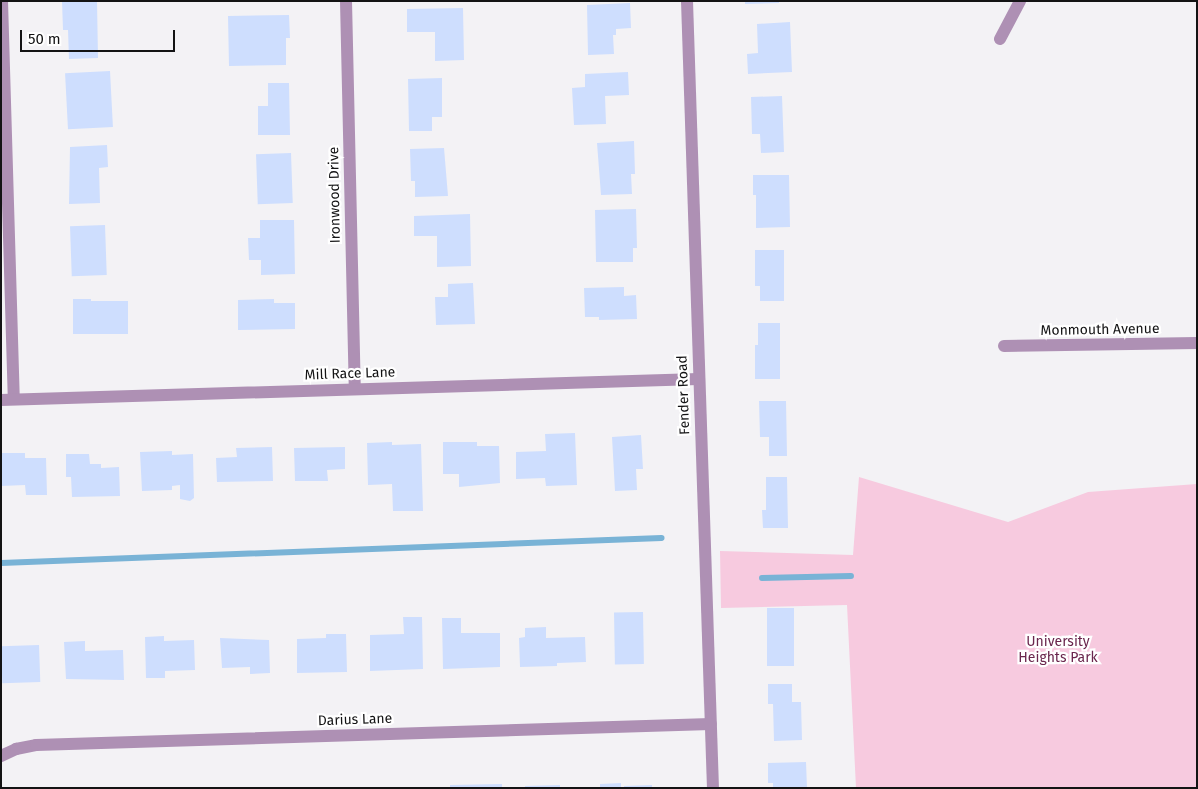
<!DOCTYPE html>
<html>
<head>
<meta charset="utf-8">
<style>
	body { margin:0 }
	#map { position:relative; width:1198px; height:789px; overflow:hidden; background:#f3f2f5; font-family:"Fira Sans",sans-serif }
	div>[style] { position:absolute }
	.green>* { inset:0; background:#f7cadf }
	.stream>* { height:6px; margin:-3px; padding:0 3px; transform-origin:3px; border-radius:3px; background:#79b3d6 }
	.building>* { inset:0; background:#cedefe; transform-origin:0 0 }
	.street>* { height:12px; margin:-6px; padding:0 6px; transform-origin:6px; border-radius:6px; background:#ae90b4 }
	span { translate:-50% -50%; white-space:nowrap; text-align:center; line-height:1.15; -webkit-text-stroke:4.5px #fff; paint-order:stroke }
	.street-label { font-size:14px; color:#131314 }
	.park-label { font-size:14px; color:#6a264d }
	.frame { position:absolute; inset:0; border:2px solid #131314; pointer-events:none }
	.scale { position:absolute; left:20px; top:30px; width:155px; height:22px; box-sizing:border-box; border:2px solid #131314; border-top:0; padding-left:6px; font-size:15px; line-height:18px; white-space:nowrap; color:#131314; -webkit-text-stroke:4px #fff; paint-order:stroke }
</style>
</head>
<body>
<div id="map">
	<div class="green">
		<div style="clip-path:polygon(859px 477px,1008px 522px,1088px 492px,1197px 484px,1197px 788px,856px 788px,847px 605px,721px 608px,720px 551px,853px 555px)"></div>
	</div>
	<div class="stream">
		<div style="left:1px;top:563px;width:661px;rotate:-2.17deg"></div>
		<div style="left:762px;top:578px;width:89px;rotate:-1.3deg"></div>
	</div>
	<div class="building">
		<div style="clip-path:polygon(62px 1px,97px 1px,98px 58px,69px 59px,68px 30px,63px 30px)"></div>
		<div style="clip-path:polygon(745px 1px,779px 1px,779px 3px,745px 4px)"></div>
		<div style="clip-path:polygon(630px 3px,631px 28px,616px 29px,616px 35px,613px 35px,614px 54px,588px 55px,587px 5px)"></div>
		<div style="clip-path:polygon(463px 8px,464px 60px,435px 61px,435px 32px,407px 32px,407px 9px)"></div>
		<div style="clip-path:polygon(289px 15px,290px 38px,286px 38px,286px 65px,229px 66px,228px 16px)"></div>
		<div style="clip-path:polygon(790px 22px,792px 72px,748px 74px,747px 54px,758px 53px,757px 24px)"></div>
		<div style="left:110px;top:71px;width:56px;height:45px;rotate:87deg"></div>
		<div style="clip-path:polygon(628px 72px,629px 95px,605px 96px,606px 124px,574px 125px,572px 88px,585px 87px,585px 74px)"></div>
		<div style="clip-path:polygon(442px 78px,442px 117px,432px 117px,432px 131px,409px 131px,408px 79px)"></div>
		<div style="clip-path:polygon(268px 83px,289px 83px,290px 135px,258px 135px,258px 106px,268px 106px)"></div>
		<div style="clip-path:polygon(782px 96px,784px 152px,761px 153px,760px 134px,752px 134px,751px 97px)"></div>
		<div style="clip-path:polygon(634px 141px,635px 174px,631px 174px,632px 194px,601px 195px,597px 143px)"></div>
		<div style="clip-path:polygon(107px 145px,108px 167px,99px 168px,100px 203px,69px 204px,70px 147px)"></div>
		<div style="clip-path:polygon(444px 148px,448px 196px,415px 197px,415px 181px,411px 181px,410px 149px)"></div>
		<div style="left:291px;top:153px;width:50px;height:35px;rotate:88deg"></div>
		<div style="clip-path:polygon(753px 175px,789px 175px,790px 227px,756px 228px,756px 195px,753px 195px)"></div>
		<div style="clip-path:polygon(636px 209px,637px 248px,633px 248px,633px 262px,596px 262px,595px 210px)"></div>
		<div style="clip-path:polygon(470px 214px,471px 266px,437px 267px,437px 236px,414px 236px,414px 216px)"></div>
		<div style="clip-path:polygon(260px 220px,294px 220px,295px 274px,261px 275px,261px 260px,249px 260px,248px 238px,260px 238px)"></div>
		<div style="left:105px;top:225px;width:50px;height:35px;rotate:88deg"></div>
		<div style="clip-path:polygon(755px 250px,784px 250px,784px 301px,760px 301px,760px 286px,755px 286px)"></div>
		<div style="clip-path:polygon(473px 283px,475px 324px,436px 325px,435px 297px,448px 297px,448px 284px)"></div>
		<div style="clip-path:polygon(624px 287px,624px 296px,636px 295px,637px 319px,599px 320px,599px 317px,585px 317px,584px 288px)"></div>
		<div style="clip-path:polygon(73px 299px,91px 299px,91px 301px,128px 301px,128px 334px,73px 334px)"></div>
		<div style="clip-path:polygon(274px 299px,274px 303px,295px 303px,295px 329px,238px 330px,238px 300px)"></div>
		<div style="clip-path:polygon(758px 323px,780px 323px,780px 379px,755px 379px,755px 345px,758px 345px)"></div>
		<div style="clip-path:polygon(759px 401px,786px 401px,787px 456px,769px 456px,769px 437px,760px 437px)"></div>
		<div style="clip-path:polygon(575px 433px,577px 485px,546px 486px,545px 478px,516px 479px,516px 452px,546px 451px,545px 434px)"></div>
		<div style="clip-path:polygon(641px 435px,643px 469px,636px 469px,637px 490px,615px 491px,612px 437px)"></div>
		<div style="clip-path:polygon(392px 442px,392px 445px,421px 444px,423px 511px,393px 511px,392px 484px,368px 485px,367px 443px)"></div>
		<div style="clip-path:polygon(443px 442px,477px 442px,477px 446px,499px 446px,500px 483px,459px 487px,459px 474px,443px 474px)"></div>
		<div style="clip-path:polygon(272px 447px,273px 481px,217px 482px,216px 458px,237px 457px,236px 448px)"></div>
		<div style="clip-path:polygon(345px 447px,345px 469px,327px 470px,328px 481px,295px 481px,294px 448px)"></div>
		<div style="clip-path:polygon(172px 451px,172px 455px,193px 454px,194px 498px,190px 501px,180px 499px,180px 485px,172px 486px,172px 490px,142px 491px,140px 452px)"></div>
		<div style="clip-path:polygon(1px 453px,25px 453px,25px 458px,46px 458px,47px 495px,26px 495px,25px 485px,1px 486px)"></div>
		<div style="clip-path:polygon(66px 454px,89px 454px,90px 464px,101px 464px,101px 468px,119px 467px,120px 496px,72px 497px,71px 477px,66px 477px)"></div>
		<div style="clip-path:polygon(766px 477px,787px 477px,788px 528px,763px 528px,762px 510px,766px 510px)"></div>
		<div style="left:767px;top:608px;width:27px;height:58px"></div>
		<div style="left:643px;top:612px;width:52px;height:29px;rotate:89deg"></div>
		<div style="clip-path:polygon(403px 617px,422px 617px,423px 669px,370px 671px,370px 635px,404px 634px)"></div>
		<div style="clip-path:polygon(442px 618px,461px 618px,461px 633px,500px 633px,500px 667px,443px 669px)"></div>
		<div style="clip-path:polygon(546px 627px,546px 638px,585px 637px,586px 662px,557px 663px,557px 666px,520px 667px,519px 638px,525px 637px,525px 628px)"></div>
		<div style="clip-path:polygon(326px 634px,346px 634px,347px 672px,297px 673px,297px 639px,326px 638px)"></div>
		<div style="clip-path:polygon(164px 636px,164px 641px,194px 640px,195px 670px,165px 671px,165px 678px,146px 678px,145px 637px)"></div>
		<div style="clip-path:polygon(220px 638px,269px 640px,270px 673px,250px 674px,250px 667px,222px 668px)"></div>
		<div style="clip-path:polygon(85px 641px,85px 651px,123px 650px,124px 680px,66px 679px,64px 642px)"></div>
		<div style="left:39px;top:645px;width:37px;height:38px;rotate:88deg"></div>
		<div style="clip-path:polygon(768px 684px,792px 684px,792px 702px,801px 702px,802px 740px,774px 741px,773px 704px,768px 704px)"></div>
		<div style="clip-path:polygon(806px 762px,807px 788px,773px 788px,773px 783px,768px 783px,768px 763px)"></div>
		<div style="clip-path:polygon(621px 783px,621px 788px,600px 788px,600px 784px)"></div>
		<div style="clip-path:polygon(502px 784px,502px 788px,450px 788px,450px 785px)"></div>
		<div style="clip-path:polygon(560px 785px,560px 788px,525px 788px,525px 786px)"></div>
		<div style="clip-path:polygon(652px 785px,652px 788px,624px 788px,624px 786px)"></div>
	</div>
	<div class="street">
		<div style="left:2px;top:1px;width:398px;rotate:88.3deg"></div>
		<div style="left:346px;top:1px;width:388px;rotate:88.7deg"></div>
		<div style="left:687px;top:1px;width:787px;rotate:88.11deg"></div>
		<div style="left:1000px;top:39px;width:43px;rotate:-62.2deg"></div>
		<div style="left:1004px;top:346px;width:193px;rotate:-0.9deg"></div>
		<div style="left:1px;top:400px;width:698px;rotate:-1.72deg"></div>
		<div style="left:1px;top:756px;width:17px;rotate:-25deg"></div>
		<div style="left:16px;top:749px;width:20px;rotate:-11deg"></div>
		<div style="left:36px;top:745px;width:675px;rotate:-1.78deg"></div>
	</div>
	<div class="street-label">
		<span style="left:335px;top:195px;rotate:-91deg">Ironwood Drive</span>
		<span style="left:1100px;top:330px;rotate:-1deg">Monmouth Avenue</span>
		<span style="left:350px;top:374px;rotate:-2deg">Mill Race Lane</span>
		<span style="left:684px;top:395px;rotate:-92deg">Fender Road</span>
		<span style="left:355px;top:720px;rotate:-2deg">Darius Lane</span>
	</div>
	<div class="park-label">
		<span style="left:1058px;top:650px">University<br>Heights Park</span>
	</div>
	<div class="frame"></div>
	<div class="scale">50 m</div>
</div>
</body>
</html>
